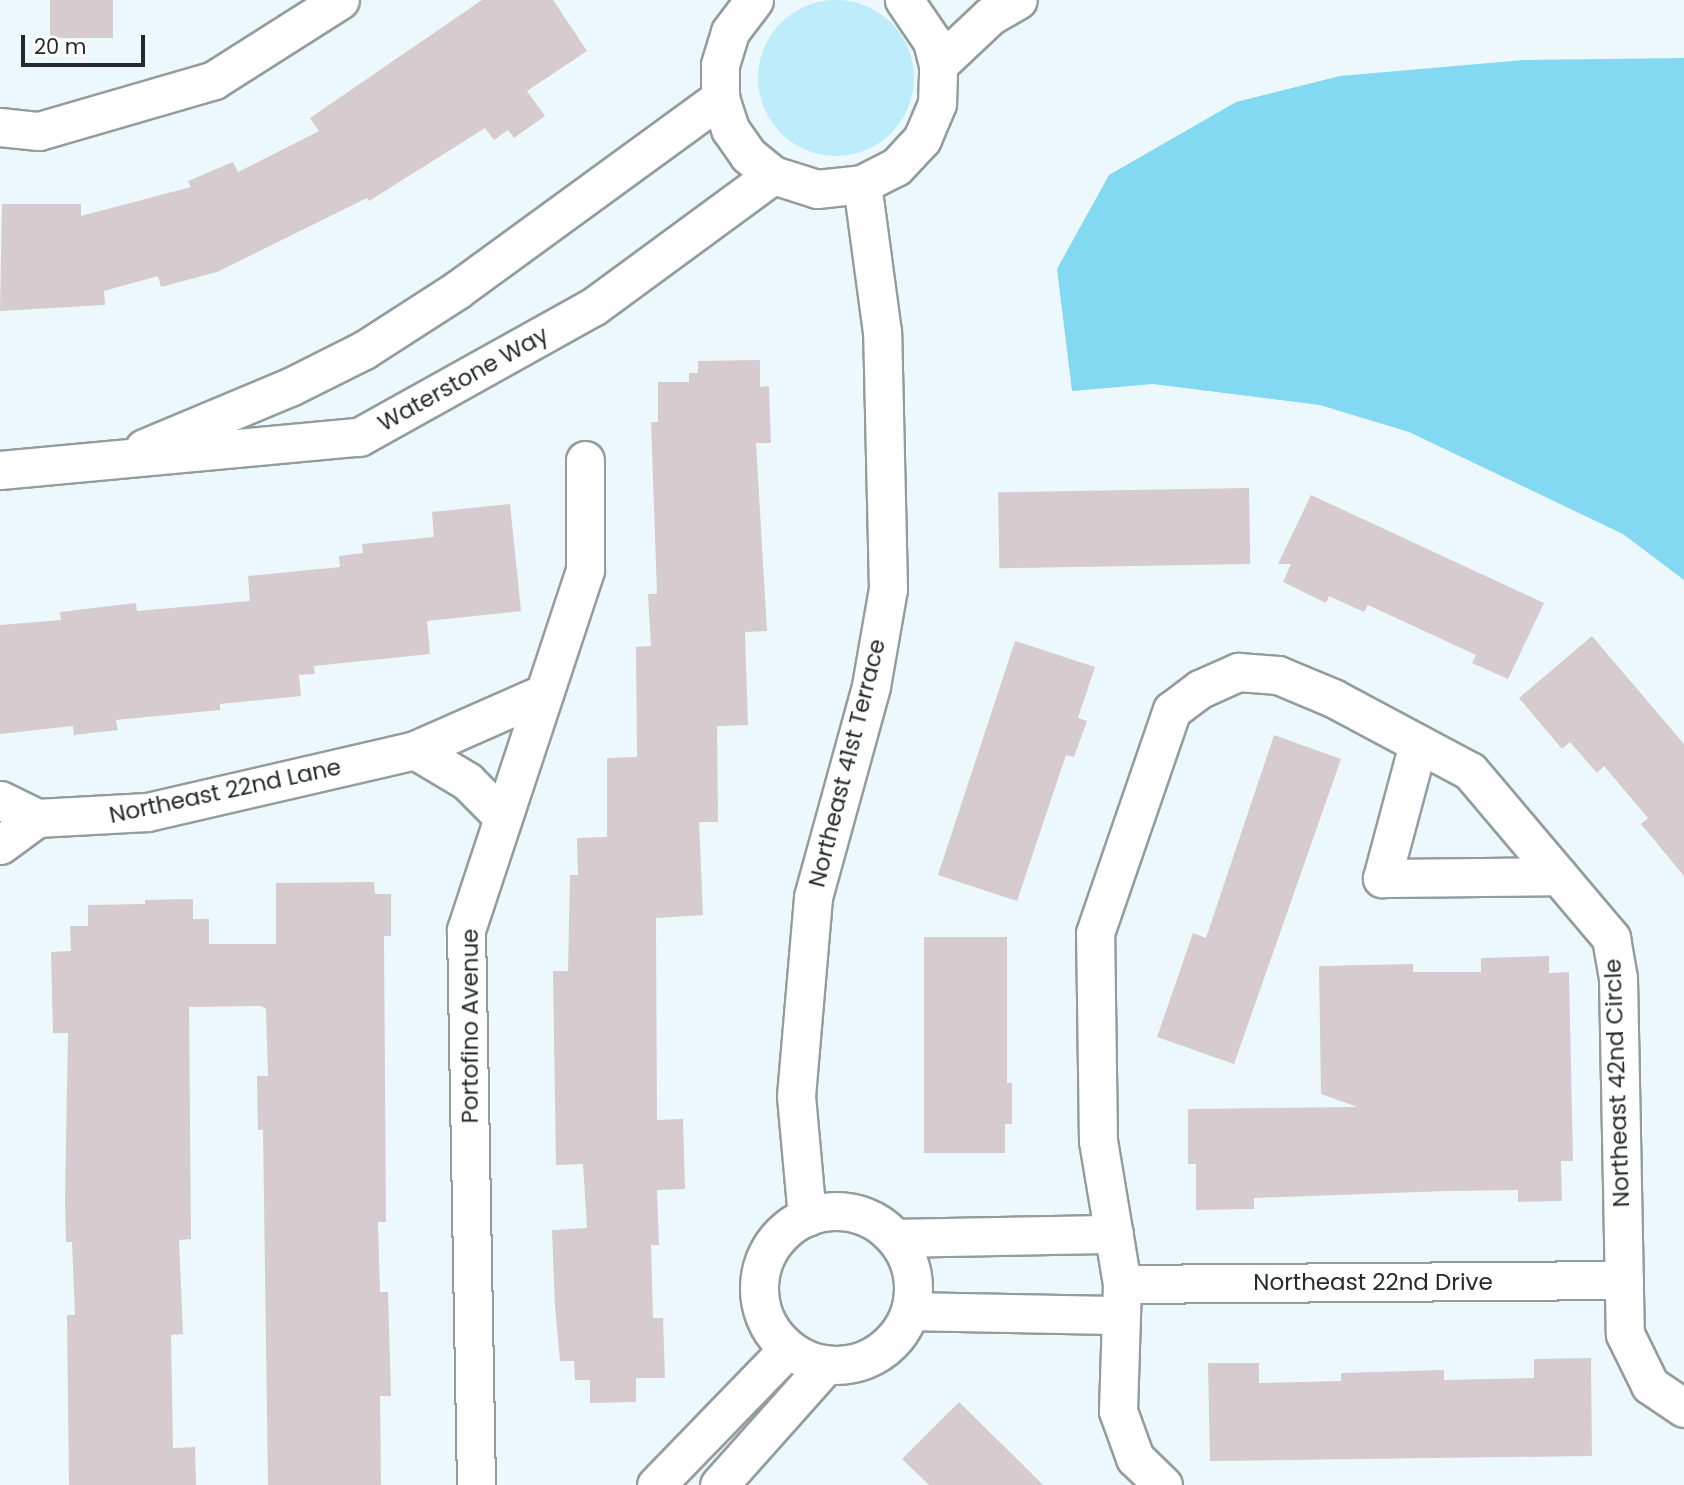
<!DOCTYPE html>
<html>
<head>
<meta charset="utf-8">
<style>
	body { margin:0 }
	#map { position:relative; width:1684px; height:1485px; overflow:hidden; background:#edf8fc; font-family:Poppins,sans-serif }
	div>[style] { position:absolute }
	.green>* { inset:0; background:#bdecfb }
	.round { border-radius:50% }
	.water>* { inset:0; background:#83d8f2 }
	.building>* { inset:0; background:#d6cbce; transform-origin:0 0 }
	.roads { filter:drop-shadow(2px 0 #939da0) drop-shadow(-2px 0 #939da0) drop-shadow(0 2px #939da0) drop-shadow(0 -2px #939da0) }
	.minor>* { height:37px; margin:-18.5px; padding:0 18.5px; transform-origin:18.5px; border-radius:18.5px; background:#fff }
	.minor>.ring { margin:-18.5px; padding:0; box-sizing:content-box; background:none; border:37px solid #fff; border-radius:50% }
	span { translate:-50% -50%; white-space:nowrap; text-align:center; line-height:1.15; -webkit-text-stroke:5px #fff; paint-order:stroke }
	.street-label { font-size:23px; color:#262a2c }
	.scale { position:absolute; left:21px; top:35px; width:124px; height:32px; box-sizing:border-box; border:4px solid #262a2c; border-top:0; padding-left:9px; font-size:21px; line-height:24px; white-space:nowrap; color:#262a2c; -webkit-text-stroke:5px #fff; paint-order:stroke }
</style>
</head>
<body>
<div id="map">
	<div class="green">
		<div class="round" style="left:758px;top:0;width:156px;height:156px"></div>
	</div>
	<div class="water">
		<div style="clip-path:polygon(1684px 58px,1684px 580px,1623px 534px,1409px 432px,1320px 405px,1153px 384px,1072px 391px,1057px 269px,1109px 175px,1236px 102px,1340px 76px,1524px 60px)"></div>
	</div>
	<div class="building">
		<div style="left:50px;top:0;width:63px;height:38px"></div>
		<div style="clip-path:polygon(482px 0,553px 0,587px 51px,527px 91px,545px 116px,514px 138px,508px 130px,494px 140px,485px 128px,369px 201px,367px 198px,217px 272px,161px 287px,158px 276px,104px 291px,105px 305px,0 311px,2px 204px,81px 204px,81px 216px,191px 187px,188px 181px,233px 162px,238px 172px,319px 131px,310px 118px)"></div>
		<div style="clip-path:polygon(760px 360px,760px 387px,769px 386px,771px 443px,756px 443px,767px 631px,745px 632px,748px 725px,717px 726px,718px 822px,699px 822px,703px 915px,656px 918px,657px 1120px,683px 1119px,685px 1189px,657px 1190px,659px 1245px,651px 1245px,653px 1318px,663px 1318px,665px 1378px,636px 1378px,636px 1402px,590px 1403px,590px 1380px,575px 1380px,574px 1361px,560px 1361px,555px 1307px,552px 1230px,587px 1228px,583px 1164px,556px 1165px,553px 971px,568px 971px,570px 875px,578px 875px,577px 838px,607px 837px,607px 758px,637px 757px,636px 647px,651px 646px,648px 594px,657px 594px,651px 422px,658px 422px,658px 382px,689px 382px,689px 373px,698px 373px,698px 361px)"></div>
		<div style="left:1249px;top:488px;width:76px;height:251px;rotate:89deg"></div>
		<div style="clip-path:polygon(1311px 495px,1544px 603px,1508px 679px,1472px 663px,1476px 655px,1368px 605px,1364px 612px,1329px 596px,1326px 603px,1283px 582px,1291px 564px,1278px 564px)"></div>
		<div style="clip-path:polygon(510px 504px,521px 611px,427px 621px,430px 654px,314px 666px,315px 674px,299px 675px,301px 696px,220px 704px,220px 710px,116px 720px,118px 730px,74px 735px,73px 726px,0 734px,0 625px,61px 620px,60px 612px,136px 603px,137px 611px,250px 601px,248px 576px,340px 567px,339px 556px,363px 553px,362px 544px,434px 537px,432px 512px)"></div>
		<div style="clip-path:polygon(1592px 636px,1684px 744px,1684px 876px,1641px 824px,1648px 818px,1604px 766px,1597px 773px,1570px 742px,1562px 749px,1519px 698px)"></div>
		<div style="clip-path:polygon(1015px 641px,1095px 667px,1078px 718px,1087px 721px,1074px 757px,1066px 755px,1017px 901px,938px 875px)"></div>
		<div style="clip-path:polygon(1274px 735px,1341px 759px,1234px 1064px,1157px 1037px,1193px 933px,1206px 938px)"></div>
		<div style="clip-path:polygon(374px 882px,375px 894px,391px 894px,391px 936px,384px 936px,386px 1222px,378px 1222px,380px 1292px,388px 1292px,391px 1396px,380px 1396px,381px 1485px,268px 1485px,263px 1130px,258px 1130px,257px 1076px,268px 1076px,266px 1009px,261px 1006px,189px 1007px,191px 1239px,179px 1240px,183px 1334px,171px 1335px,173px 1448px,195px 1447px,196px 1485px,69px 1485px,67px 1315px,75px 1315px,72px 1242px,66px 1242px,65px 1198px,68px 1033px,53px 1033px,51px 952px,71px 951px,70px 926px,88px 926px,88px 905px,145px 904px,145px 900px,193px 899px,193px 919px,209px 919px,209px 944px,276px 944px,276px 883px)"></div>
		<div style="clip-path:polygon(924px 937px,1007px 937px,1007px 1083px,1012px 1083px,1012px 1124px,1005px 1124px,1005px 1153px,924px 1153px)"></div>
		<div style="clip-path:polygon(1549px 956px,1549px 973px,1569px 972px,1573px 1161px,1561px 1161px,1562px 1201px,1518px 1202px,1518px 1190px,1446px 1191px,1254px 1198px,1254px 1209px,1196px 1210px,1196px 1164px,1188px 1164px,1188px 1109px,1357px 1107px,1321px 1094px,1319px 966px,1413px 964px,1413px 972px,1481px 972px,1481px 958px)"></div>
		<div style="clip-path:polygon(1591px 1358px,1592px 1456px,1210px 1461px,1208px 1363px,1259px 1363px,1259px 1383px,1341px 1381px,1341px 1373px,1444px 1370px,1444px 1380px,1534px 1378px,1534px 1359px)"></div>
		<div style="clip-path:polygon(959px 1402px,1021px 1463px,1043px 1485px,929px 1485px,902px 1459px)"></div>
	</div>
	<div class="roads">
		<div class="minor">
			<div style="left:754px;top:0;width:40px;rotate:127deg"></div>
			<div style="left:730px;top:32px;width:34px;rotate:107deg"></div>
			<div style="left:720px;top:65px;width:33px;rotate:90deg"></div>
			<div style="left:720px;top:98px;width:33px;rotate:72deg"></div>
			<div style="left:730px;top:129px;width:32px;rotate:55deg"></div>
			<div style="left:748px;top:155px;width:32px;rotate:39deg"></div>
			<div style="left:773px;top:175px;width:46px;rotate:17.7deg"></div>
			<div style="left:817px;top:189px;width:45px;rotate:-6.3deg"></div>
			<div style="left:862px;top:184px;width:38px;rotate:-27deg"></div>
			<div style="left:896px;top:167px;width:38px;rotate:-47deg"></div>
			<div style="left:922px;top:139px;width:39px;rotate:-67deg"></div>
			<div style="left:937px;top:103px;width:38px;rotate:-88deg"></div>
			<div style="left:938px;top:65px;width:25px;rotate:-104deg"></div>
			<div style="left:932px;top:41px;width:50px;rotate:-124.3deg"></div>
			<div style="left:938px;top:65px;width:71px;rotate:-43.3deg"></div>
			<div style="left:990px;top:16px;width:32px;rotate:-30deg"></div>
			<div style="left:0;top:127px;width:39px;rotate:6deg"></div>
			<div style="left:39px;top:131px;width:182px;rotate:-16.2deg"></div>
			<div style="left:214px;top:80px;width:149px;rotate:-32.4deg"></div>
			<div style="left:144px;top:448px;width:158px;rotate:-22.7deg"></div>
			<div style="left:290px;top:387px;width:83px;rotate:-26.6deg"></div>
			<div style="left:364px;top:350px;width:111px;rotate:-32.8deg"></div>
			<div style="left:457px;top:290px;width:326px;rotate:-36.1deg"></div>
			<div style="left:0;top:470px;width:361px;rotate:-5.3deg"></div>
			<div style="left:359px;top:437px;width:268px;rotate:-29.1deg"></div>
			<div style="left:593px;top:307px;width:223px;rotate:-36.3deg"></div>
			<div style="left:1418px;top:744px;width:139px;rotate:105deg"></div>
			<div style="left:1382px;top:878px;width:177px;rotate:-0.6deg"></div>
			<div style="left:415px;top:750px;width:61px;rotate:30.8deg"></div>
			<div style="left:467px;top:781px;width:51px;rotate:45deg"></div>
			<div style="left:0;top:800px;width:41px;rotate:25.9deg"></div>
			<div style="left:0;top:845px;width:46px;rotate:-36.1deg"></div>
			<div style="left:37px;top:818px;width:110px;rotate:-3.1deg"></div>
			<div style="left:147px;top:812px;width:275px;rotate:-13deg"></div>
			<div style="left:415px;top:750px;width:141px;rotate:-23.8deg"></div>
			<div class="ring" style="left:759px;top:1211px;width:117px;height:117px"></div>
			<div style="left:807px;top:1217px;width:121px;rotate:-95.2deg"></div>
			<div style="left:796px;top:1096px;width:200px;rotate:-85.1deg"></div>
			<div style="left:813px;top:897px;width:219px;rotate:-74.6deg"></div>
			<div style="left:871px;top:686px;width:98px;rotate:-80.1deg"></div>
			<div style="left:888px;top:589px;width:257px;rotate:-91.3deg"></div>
			<div style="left:882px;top:332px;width:149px;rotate:-97.7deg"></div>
			<div style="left:896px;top:1238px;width:218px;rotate:-1.1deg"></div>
			<div style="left:1122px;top:1284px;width:502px;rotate:-0.46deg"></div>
			<div style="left:911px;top:1311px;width:210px;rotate:1.1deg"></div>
			<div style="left:476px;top:1485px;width:555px;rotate:-91.03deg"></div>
			<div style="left:466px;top:930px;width:379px;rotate:-71.7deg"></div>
			<div style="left:585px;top:570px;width:110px;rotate:-90deg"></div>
			<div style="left:656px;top:1485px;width:190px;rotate:-45.9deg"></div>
			<div style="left:719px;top:1485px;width:161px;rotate:-48.3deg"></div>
			<div style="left:1163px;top:1485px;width:39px;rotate:-136deg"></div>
			<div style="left:1135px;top:1458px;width:50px;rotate:-109.9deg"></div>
			<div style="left:1118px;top:1411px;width:127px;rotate:-88.2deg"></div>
			<div style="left:1122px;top:1284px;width:145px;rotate:-99.5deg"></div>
			<div style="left:1098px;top:1141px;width:208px;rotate:-90.8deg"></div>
			<div style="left:1095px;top:933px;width:236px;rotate:-71deg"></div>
			<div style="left:1172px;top:710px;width:35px;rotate:-37deg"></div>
			<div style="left:1200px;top:689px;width:42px;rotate:-24.1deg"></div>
			<div style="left:1238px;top:672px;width:40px;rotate:4.3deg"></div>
			<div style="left:1278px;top:675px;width:60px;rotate:22.7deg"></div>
			<div style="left:1333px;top:698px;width:155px;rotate:28.1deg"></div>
			<div style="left:1470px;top:771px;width:219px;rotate:49.8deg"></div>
			<div style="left:1611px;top:938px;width:41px;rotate:80.1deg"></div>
			<div style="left:1618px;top:978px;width:356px;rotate:88.9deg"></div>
			<div style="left:1625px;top:1334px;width:57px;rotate:63.9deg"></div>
			<div style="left:1650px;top:1385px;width:41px;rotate:34.1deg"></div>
		</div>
	</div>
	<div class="street-label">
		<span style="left:463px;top:379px;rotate:-29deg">Waterstone Way</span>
		<span style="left:847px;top:763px;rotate:-76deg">Northeast 41st Terrace</span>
		<span style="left:225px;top:791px;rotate:-12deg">Northeast 22nd Lane</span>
		<span style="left:470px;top:1026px;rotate:-90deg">Portofino Avenue</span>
		<span style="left:1617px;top:1083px;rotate:-92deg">Northeast 42nd Circle</span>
		<span style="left:1373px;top:1282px">Northeast 22nd Drive</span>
	</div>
	<div class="scale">20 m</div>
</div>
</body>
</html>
